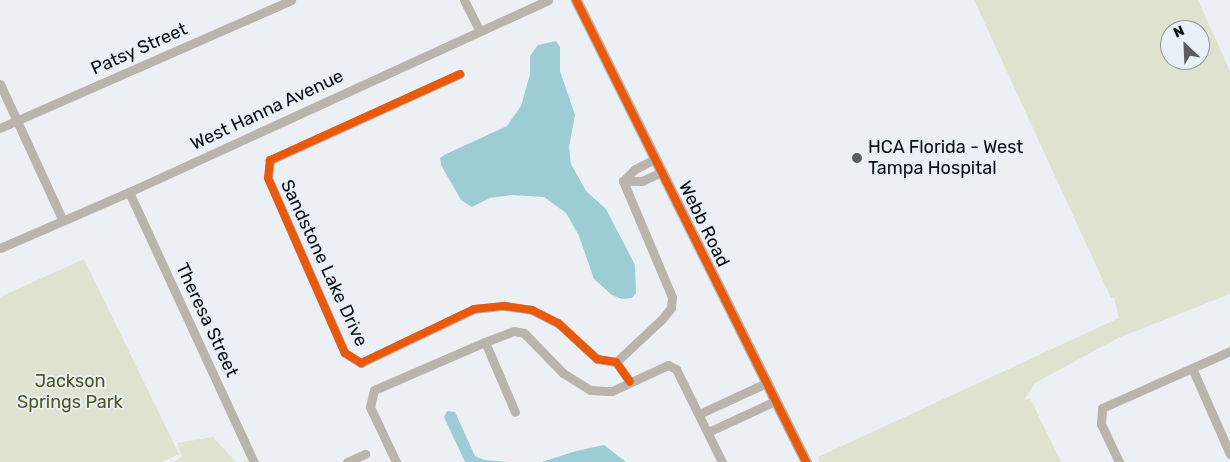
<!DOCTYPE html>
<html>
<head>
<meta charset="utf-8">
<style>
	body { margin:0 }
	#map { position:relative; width:1230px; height:462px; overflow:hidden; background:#ecf0f4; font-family:Rubik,sans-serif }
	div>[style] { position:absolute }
	.green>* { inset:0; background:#dfe2cf }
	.water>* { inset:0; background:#9ccdd4 }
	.street>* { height:9px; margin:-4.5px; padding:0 4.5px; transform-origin:4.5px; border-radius:4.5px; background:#b9b4ac }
	.secondary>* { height:11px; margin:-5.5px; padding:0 5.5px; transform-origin:5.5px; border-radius:5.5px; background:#b7b4ab }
	.cycleway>* { height:8px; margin:-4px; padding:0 4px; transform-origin:4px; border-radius:4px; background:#e8590c }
	.dots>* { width:14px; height:14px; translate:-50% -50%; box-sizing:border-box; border:2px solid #e8f0f7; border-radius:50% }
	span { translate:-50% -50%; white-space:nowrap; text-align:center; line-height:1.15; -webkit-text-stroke:4px #e8f0f7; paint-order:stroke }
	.street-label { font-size:18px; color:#0b0e10 }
	.poi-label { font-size:18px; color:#0b0e10 }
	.left { translate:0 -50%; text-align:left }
	.park-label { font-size:18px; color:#53561a }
	.north { position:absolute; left:1160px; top:20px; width:50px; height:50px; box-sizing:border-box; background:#e8f0f7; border:1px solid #90969b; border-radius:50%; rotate:335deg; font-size:14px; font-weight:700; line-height:20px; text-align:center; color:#0b0e10 }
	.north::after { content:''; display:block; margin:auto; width:18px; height:22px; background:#5a5d60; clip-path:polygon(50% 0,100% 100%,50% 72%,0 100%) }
</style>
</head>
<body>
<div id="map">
	<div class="green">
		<div style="clip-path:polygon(evenodd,974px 0,1198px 0,1230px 71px,1230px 294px,1118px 338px,1035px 383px,1024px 400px,1030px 398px,1061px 462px,820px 462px,818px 457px,1119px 318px,1114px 298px,1111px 298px,974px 0,1170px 30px,1200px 30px,1200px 60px,1170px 60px,1170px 30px)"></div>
		<div style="clip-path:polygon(84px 259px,179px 454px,162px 462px,0 462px,0 297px)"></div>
		<div style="clip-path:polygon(213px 437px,236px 462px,173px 462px,182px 457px,177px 443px)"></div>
	</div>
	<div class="water">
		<div style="clip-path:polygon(556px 41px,560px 47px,560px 71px,575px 115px,569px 147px,571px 164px,586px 191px,606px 209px,635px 265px,636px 293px,632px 298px,622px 299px,612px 295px,594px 279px,579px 236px,566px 213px,544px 197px,511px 195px,490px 198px,472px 207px,461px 200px,441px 165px,440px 158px,446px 154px,507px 126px,521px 106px,530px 74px,530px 56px,538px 45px)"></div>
		<div style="clip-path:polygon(447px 411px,455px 412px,475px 456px,484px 460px,509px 462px,465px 462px,444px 417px)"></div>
		<div style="clip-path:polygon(604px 445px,626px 462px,542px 462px,576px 451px)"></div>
	</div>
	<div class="street">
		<div style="left:464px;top:0;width:34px;rotate:63deg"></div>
		<div style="left:460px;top:74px;width:209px;rotate:155.6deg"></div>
		<div style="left:270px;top:160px;width:18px;rotate:96deg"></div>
		<div style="left:268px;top:178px;width:191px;rotate:66.3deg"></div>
		<div style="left:345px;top:353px;width:19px;rotate:32deg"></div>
		<div style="left:361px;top:363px;width:125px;rotate:-25.5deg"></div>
		<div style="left:474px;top:309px;width:30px;rotate:-6deg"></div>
		<div style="left:504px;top:306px;width:28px;rotate:8deg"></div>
		<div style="left:532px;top:310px;width:29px;rotate:27deg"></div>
		<div style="left:558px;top:323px;width:53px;rotate:42.7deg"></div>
		<div style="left:597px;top:359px;width:19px;rotate:9deg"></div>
		<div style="left:616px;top:362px;width:24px;rotate:55deg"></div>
		<div style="left:0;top:84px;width:149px;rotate:65.3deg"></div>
		<div style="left:0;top:128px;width:318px;rotate:-23.7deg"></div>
		<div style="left:623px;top:181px;width:19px"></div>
		<div style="left:642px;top:181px;width:21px;rotate:-25deg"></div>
		<div style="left:623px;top:181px;width:17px;rotate:-45deg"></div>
		<div style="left:635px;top:169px;width:22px;rotate:-27deg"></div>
		<div style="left:129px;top:192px;width:298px;rotate:65.2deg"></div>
		<div style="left:0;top:248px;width:141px;rotate:-23.5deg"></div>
		<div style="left:129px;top:192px;width:461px;rotate:-24.6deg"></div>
		<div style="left:485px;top:342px;width:31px;rotate:-21deg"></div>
		<div style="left:514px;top:331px;width:10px;rotate:11deg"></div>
		<div style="left:524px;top:333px;width:56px;rotate:45.7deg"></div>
		<div style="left:563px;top:373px;width:32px;rotate:32deg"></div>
		<div style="left:590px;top:390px;width:22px;rotate:3deg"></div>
		<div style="left:612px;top:391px;width:62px;rotate:-24.9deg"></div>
		<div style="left:668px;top:365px;width:9px;rotate:27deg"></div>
		<div style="left:676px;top:369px;width:104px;rotate:63.7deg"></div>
		<div style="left:616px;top:362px;width:63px;rotate:-43.1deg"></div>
		<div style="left:662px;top:319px;width:14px;rotate:-51deg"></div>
		<div style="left:671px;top:308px;width:11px;rotate:-85deg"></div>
		<div style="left:672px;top:297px;width:126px;rotate:-112.9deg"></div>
		<div style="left:1192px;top:368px;width:94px;rotate:66.2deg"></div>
		<div style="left:699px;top:414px;width:74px;rotate:-24.8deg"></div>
		<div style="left:708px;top:432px;width:74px;rotate:-24.8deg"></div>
		<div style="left:347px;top:462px;width:20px;rotate:-24deg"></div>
		<div style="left:396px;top:462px;width:61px;rotate:-115.3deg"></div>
		<div style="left:370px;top:407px;width:17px;rotate:-77deg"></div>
		<div style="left:374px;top:390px;width:121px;rotate:-23.4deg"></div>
		<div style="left:485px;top:342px;width:76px;rotate:66.8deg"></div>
		<div style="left:1119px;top:462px;width:42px;rotate:-115.3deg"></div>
		<div style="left:1101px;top:424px;width:16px;rotate:-86deg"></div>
		<div style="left:1102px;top:408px;width:140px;rotate:-24deg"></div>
	</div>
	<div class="secondary">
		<div style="left:576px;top:0;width:516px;rotate:63.53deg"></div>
	</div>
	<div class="cycleway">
		<div style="left:576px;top:0;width:516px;rotate:63.53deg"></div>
		<div style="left:460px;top:74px;width:209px;rotate:155.6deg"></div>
		<div style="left:270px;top:160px;width:18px;rotate:96deg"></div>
		<div style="left:268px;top:178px;width:191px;rotate:66.3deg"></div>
		<div style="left:345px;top:353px;width:19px;rotate:32deg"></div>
		<div style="left:361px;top:363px;width:125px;rotate:-25.5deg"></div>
		<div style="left:474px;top:309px;width:30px;rotate:-6deg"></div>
		<div style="left:504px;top:306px;width:28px;rotate:8deg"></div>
		<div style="left:532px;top:310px;width:29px;rotate:27deg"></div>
		<div style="left:558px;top:323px;width:53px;rotate:42.7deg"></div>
		<div style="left:597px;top:359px;width:19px;rotate:9deg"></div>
		<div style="left:616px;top:362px;width:24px;rotate:55deg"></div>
	</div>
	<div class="dots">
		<div style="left:857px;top:158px;background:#5a5d60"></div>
	</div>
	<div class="street-label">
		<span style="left:139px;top:49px;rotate:-24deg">Patsy Street</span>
		<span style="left:267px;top:110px;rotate:-25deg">West Hanna Avenue</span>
		<span style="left:704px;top:224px;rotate:64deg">Webb Road</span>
		<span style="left:324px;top:263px;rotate:65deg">Sandstone Lake Drive</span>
		<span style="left:207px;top:320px;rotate:65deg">Theresa Street</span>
	</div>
	<div class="poi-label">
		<span class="left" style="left:868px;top:158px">HCA Florida - West<br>Tampa Hospital</span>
	</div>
	<div class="park-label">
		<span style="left:70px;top:392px">Jackson<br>Springs Park</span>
	</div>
	<div class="north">N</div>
</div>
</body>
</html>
